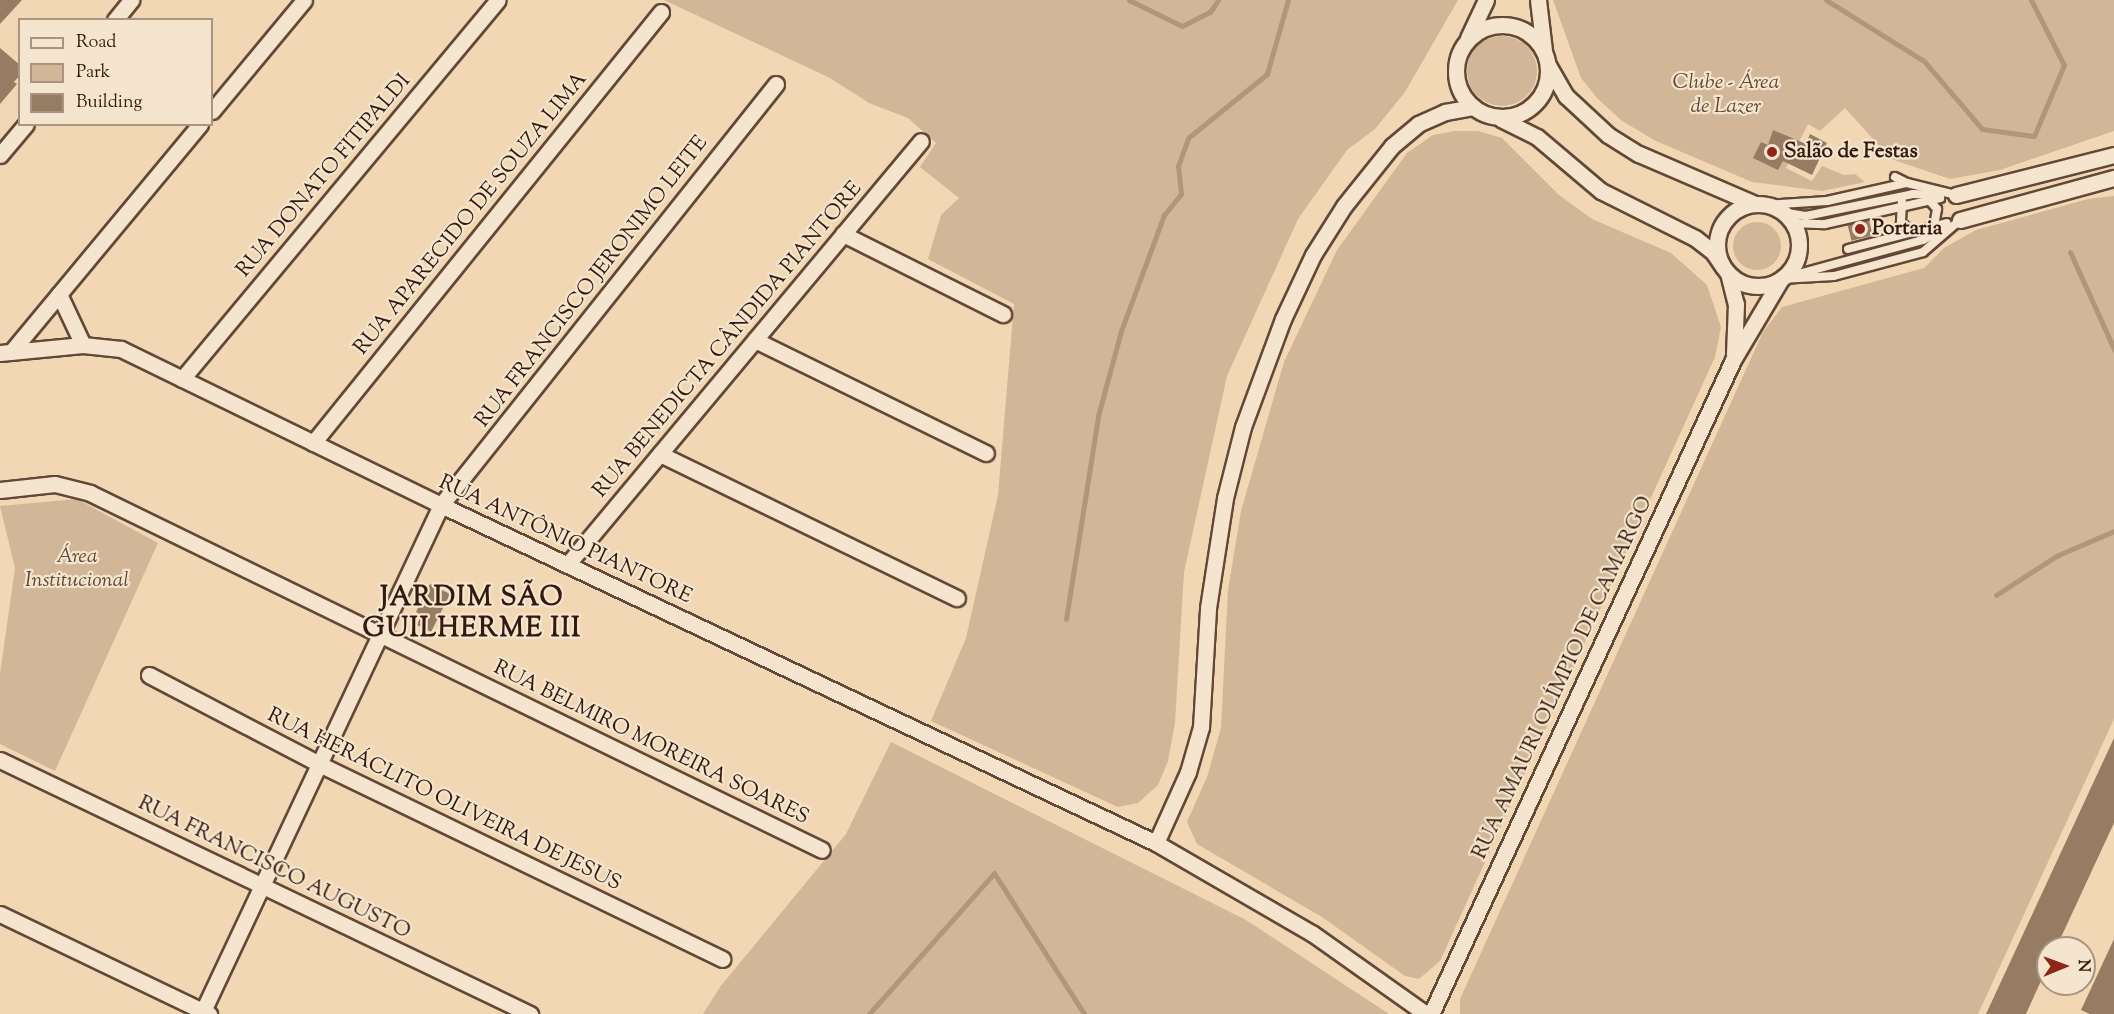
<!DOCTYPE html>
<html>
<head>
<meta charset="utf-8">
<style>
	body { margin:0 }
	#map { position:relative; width:2114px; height:1014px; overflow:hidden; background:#f1d7b3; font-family:"Sorts Mill Goudy",serif }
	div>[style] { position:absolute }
	.green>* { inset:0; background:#d1b797 }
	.round { border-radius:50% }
	.stream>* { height:5px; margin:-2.5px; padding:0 2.5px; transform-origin:2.5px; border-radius:2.5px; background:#b1967b }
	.building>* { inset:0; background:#977c64; transform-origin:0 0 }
	.roads { filter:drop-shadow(2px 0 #644837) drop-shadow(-2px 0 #644837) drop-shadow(0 2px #644837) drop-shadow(0 -2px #644837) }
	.service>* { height:8px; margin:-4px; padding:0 4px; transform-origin:4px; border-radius:4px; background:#f6e5ce }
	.minor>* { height:15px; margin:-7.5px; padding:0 7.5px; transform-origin:7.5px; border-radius:7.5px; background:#f6e5ce }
	.minor>.ring { margin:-7.5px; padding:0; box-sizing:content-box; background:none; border:15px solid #f6e5ce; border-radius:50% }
	.dots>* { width:16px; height:16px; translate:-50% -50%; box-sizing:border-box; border:3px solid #f6e5ce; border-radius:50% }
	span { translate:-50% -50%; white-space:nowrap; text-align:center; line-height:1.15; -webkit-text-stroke:4.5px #f6e5ce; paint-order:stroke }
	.park-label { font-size:21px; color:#644837; font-style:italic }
	.poi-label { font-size:21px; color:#35190e; font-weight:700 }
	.left { translate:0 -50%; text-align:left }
	.street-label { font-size:21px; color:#35190e }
	.district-label { font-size:27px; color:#35190e; font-weight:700; letter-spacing:1.5px }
	.legend { position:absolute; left:18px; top:18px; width:195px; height:108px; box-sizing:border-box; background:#f6e5ce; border:2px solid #a99381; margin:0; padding:8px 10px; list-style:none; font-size:18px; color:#35190e }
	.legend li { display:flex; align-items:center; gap:12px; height:30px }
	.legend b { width:30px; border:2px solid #a99381 }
	.north { position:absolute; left:2036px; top:936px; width:60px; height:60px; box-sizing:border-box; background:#f6e5ce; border:2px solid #a99381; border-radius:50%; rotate:89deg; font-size:16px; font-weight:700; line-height:24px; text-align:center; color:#35190e }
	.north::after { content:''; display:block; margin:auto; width:21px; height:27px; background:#8f2418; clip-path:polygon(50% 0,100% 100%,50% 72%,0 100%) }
</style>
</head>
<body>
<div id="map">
	<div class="green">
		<div style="clip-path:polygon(664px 0,1458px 0,1405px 92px,1375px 129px,1347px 150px,1298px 219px,1227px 376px,1184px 572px,1175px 723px,1168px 761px,1158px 785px,1138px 803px,1118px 807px,931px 721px,966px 638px,998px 495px,1014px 304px,928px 259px,941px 215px,959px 198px,920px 167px,936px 143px,908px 118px,869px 103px,830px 78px)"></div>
		<div style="clip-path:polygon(1553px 0,2114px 0,2114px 131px,2000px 170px,1950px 179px,1891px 159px,1845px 108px,1820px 131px,1808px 124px,1786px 168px,1812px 181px,1822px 166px,1844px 175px,1855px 174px,1865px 182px,1822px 191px,1752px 182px,1656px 141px,1622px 121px,1597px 98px,1581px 78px)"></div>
		<div class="round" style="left:1467px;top:36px;width:70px;height:70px"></div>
		<div style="clip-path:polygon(1455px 131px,1478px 131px,1502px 138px,1559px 195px,1592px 219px,1671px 253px,1707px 285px,1721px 327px,1715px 357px,1440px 961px,1419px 979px,1405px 976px,1322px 917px,1197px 844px,1187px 822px,1207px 777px,1221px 728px,1228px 590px,1241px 511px,1284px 362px,1337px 250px,1407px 153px,1433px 135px)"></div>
		<div style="clip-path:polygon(2114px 196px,2114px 719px,1978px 1014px,1460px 1014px,1460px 999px,1763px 332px,1782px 307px,1924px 268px,1944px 248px,1976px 230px,2088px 199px)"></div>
		<div class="round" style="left:1733px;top:222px;width:48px;height:48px"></div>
		<div style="clip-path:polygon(77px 499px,158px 543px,55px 771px,0 744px,0 674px,15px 568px,0 506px)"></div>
		<div style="clip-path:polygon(891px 742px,1246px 920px,1389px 1014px,703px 1014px,720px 987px,846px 834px)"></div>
	</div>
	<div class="stream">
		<div style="left:1129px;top:0;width:59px;rotate:26.1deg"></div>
		<div style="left:1182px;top:26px;width:31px;rotate:-27deg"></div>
		<div style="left:1210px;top:12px;width:14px;rotate:-56deg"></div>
		<div style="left:1826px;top:0;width:115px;rotate:31.9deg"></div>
		<div style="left:1924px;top:61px;width:89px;rotate:49.5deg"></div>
		<div style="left:1982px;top:129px;width:52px;rotate:7.7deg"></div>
		<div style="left:2034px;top:136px;width:77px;rotate:-67.1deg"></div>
		<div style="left:2064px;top:65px;width:73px;rotate:-116.9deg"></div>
		<div style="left:2070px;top:252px;width:107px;rotate:65.6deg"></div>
		<div style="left:1996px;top:595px;width:72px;rotate:-33deg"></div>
		<div style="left:2056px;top:556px;width:63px;rotate:-23.3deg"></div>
		<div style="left:1066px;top:619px;width:206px;rotate:-81deg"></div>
		<div style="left:1098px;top:416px;width:88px;rotate:-74.9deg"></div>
		<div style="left:1121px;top:331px;width:124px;rotate:-69.7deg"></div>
		<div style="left:1164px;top:215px;width:27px;rotate:-51deg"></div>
		<div style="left:1181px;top:194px;width:28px;rotate:-96deg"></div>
		<div style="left:1178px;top:166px;width:30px;rotate:-70deg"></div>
		<div style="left:1188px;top:138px;width:102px;rotate:-39deg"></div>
		<div style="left:1267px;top:74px;width:77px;rotate:-74.2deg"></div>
		<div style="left:869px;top:1014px;width:188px;rotate:-48.4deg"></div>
		<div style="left:994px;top:873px;width:167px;rotate:57.4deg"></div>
	</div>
	<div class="building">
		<div style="clip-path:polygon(0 0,22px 0,0 24px)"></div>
		<div style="clip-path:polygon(0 48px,20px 65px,20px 75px,14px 82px,17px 84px,0 104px)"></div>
		<div style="clip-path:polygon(1773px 130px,1806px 144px,1810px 134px,1827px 143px,1812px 175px,1783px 161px,1778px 170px,1753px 158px,1761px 142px,1768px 145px)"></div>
		<div style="left:1869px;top:220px;width:16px;height:22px;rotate:76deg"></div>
		<div style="clip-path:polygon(430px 584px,450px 594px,431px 632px,417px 625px,421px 615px,416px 612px)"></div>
		<div style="clip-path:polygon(2114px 738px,2114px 823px,2056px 948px,2048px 948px,2048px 966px,2035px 994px,2026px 1014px,1986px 1014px)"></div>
		<div style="clip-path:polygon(2114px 939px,2114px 1014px,2090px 1014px,2081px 1010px)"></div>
	</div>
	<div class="roads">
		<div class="service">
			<div style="left:1895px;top:177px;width:13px;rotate:27deg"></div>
			<div style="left:1929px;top:200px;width:12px;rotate:48deg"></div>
			<div style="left:1937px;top:209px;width:17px;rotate:100deg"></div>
			<div style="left:1902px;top:202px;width:21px;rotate:93deg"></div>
			<div style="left:1901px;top:223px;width:14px;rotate:39deg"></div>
			<div style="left:1765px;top:205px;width:62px;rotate:-3.7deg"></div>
			<div style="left:1827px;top:201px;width:82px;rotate:-12.7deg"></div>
			<div style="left:1907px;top:183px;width:50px;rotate:13.8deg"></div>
			<div style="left:1781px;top:212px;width:25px;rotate:9deg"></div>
			<div style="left:1806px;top:216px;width:109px;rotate:-11.6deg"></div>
			<div style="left:1913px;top:194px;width:27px;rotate:2deg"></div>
			<div style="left:1791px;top:223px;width:34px;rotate:2deg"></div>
			<div style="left:1825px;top:224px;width:118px;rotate:-12.7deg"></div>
			<div style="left:1848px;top:249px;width:102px;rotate:-14.7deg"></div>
			<div style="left:1791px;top:276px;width:137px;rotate:-15.3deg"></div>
			<div style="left:1923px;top:240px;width:27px;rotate:-28deg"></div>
			<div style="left:1781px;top:279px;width:53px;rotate:-3.2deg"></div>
			<div style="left:1834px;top:276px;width:92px;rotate:-15.1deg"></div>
			<div style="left:1923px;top:252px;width:49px;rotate:-40.9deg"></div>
		</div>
		<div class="minor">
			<div style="left:1538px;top:0;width:50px;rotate:83.2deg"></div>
			<div style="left:115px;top:20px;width:26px;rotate:-51deg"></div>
			<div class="ring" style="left:1456px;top:25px;width:77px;height:77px"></div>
			<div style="left:1468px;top:38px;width:42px;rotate:-64.7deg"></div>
			<div style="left:1548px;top:65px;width:36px;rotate:60deg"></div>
			<div style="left:1566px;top:96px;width:57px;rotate:42.9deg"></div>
			<div style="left:1608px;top:135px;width:36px;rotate:32deg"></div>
			<div style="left:1639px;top:154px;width:126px;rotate:23.3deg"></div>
			<div style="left:212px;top:111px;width:144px;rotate:-50.3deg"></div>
			<div style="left:1501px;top:119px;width:40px;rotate:26.6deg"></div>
			<div style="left:1537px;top:137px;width:84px;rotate:40.2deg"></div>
			<div style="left:1601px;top:191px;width:105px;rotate:26.6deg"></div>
			<div style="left:1695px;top:238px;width:23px;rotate:38deg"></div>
			<div style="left:1713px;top:252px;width:18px;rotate:56deg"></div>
			<div style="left:0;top:155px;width:40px;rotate:-50deg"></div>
			<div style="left:1956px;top:195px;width:163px;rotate:-14.2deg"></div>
			<div class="ring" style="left:1717px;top:204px;width:67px;height:67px"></div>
			<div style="left:1960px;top:220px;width:160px;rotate:-15.3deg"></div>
			<div style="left:843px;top:234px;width:179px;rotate:26.6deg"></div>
			<div style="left:1728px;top:273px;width:32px;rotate:76deg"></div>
			<div style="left:1736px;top:304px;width:50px;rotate:92.3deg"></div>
			<div style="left:59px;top:294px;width:56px;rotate:64.8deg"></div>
			<div style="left:755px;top:340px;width:257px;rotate:26.1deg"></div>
			<div style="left:11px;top:352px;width:296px;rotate:-50.3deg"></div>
			<div style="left:0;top:353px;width:83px;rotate:-5.5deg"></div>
			<div style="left:83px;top:345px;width:38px;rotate:6deg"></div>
			<div style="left:121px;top:349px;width:356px;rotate:26deg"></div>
			<div style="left:441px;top:505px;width:791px;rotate:25.3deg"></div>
			<div style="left:1156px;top:843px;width:181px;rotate:30.1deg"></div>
			<div style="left:1313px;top:934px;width:138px;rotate:35.3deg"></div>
			<div style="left:182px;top:379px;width:493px;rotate:-50.2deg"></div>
			<div style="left:313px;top:443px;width:554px;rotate:-51.08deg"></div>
			<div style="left:660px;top:454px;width:330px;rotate:25.9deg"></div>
			<div style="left:0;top:490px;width:55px;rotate:-6.2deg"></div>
			<div style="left:55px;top:484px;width:36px;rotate:14deg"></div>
			<div style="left:90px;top:493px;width:814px;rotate:26deg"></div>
			<div style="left:567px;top:565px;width:552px;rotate:-50.14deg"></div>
			<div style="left:149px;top:675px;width:192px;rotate:27.6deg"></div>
			<div style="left:319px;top:764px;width:448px;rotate:25.8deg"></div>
			<div style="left:0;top:760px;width:588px;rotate:25.61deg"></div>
			<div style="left:1156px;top:843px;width:78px;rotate:-65.7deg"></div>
			<div style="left:1188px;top:772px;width:47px;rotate:-73.9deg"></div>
			<div style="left:1201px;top:727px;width:119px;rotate:-86.6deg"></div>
			<div style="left:1208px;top:608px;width:111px;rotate:-81.2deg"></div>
			<div style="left:1225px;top:498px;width:73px;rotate:-75.8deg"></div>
			<div style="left:1243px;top:427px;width:115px;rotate:-69.7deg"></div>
			<div style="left:1283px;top:319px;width:71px;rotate:-64.9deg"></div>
			<div style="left:1313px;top:255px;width:58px;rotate:-57.7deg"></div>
			<div style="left:1344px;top:206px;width:77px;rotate:-51.3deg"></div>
			<div style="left:1392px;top:146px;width:34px;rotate:-40deg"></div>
			<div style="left:1418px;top:124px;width:30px;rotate:-24deg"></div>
			<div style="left:1445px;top:112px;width:28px;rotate:-10deg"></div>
			<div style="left:0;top:914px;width:232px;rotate:25.6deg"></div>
			<div style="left:203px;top:1011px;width:559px;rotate:-64.81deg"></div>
			<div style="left:441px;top:505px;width:538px;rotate:-51.49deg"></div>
			<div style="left:1431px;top:1014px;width:720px;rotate:-65.21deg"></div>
			<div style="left:1733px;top:360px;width:94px;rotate:-59.3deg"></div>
		</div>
	</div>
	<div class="dots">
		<div style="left:1772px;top:152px;background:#8f2418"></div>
		<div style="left:1860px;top:229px;background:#8f2418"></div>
	</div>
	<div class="park-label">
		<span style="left:1726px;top:95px">Clube - Área<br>de Lazer</span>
		<span style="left:77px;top:569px">Área<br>Institucional</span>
	</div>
	<div class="poi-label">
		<span class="left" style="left:1784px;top:152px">Salão de Festas</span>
		<span class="left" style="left:1872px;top:229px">Portaria</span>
	</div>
	<div class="street-label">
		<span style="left:324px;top:176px;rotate:-50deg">RUA DONATO FITIPALDI</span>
		<span style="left:471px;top:214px;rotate:-51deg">RUA APARECIDO DE SOUZA LIMA</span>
		<span style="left:592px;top:282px;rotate:-52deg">RUA FRANCISCO JERONIMO LEITE</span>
		<span style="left:728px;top:340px;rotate:-50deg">RUA BENEDICTA CÂNDIDA PIANTORE</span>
		<span style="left:565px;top:540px;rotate:25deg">RUA ANTÔNIO PIANTORE</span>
		<span style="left:1563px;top:678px;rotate:-65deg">RUA AMAURI OLÍMPIO DE CAMARGO</span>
		<span style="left:651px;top:743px;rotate:26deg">RUA BELMIRO MOREIRA SOARES</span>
		<span style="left:444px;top:800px;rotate:26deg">RUA HERÁCLITO OLIVEIRA DE JESUS</span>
		<span style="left:274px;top:868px;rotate:26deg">RUA FRANCISCO AUGUSTO</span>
	</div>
	<div class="district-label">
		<span style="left:472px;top:614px">JARDIM SÃO<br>GUILHERME III</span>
	</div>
	<ul class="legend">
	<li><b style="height:8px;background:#f6e5ce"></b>Road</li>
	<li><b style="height:16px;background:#d1b797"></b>Park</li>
	<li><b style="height:16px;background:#977c64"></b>Building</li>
	</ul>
	<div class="north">N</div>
</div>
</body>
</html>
